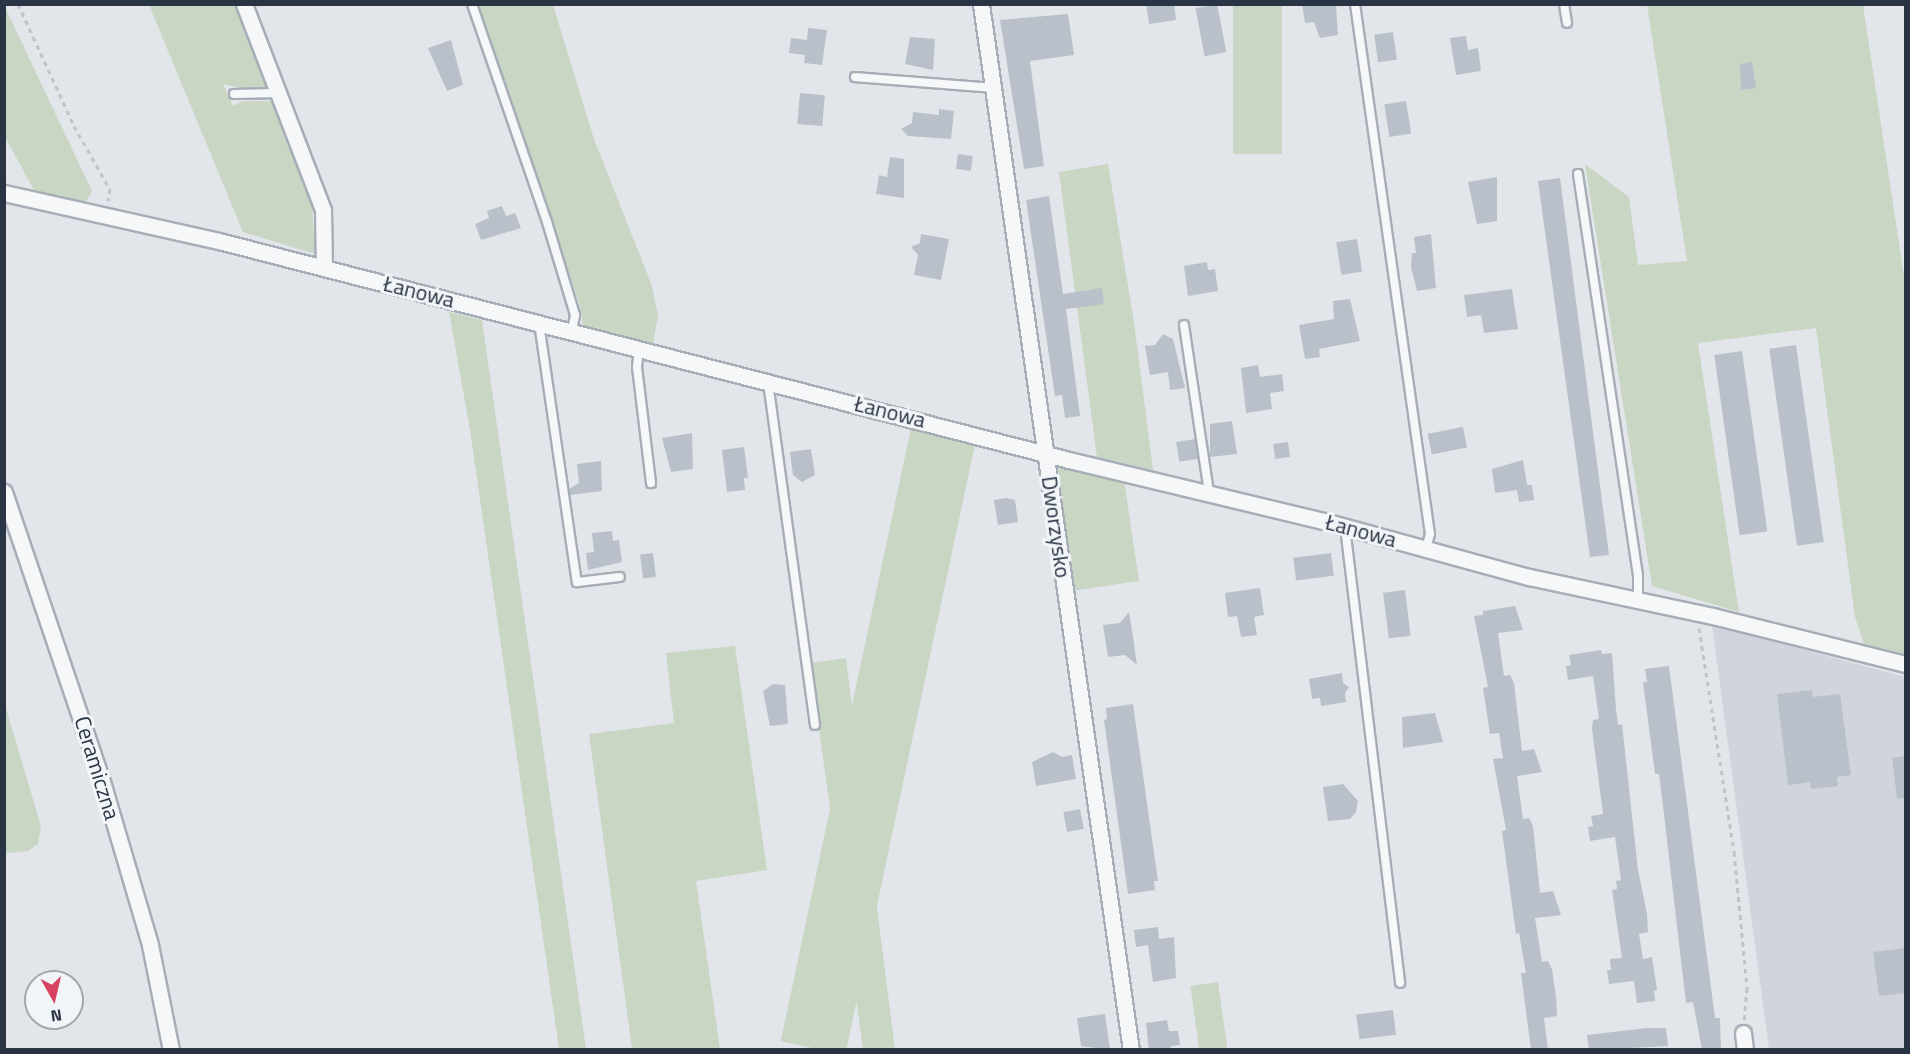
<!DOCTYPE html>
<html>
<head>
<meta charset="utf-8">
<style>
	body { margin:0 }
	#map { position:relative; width:1910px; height:1054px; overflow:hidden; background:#e2e6eb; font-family:"Titillium Web",sans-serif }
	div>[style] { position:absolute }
	.built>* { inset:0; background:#d0d5dd }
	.green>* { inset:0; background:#c9d6c3; transform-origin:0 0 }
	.building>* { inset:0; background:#b9c0c9; transform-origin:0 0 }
	.path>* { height:3px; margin-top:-1.5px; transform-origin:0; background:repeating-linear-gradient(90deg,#c0c4ca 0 4.5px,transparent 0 9px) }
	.roads { filter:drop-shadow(2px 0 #a7adb6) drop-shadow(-2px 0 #a7adb6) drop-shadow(0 2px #a7adb6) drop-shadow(0 -2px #a7adb6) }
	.service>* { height:8px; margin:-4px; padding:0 4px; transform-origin:4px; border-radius:4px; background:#f5f7f9 }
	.minor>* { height:15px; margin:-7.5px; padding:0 7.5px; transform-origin:7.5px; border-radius:7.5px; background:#f5f7f9 }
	span { translate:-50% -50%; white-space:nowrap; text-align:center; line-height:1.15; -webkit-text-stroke:6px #f2f5f8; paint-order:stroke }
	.street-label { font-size:22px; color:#293444 }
	.frame { position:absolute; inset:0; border:6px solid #293444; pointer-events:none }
	.north { position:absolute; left:24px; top:970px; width:60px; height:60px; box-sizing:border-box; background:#f2f5f8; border:2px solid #a2a8b0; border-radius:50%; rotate:172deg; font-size:16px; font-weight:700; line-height:24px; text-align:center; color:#293444 }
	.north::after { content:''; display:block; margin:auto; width:21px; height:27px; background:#d64260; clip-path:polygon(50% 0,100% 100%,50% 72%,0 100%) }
</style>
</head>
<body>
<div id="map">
	<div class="built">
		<div style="clip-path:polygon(1712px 625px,1905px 677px,1905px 1049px,1769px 1049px)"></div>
	</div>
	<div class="green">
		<div style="clip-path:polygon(4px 5px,92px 191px,84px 205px,35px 192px,5px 137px)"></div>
		<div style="clip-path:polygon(149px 5px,236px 5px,268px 87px,240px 88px,223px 84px,233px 106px,243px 101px,272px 101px,312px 202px,315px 254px,243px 232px)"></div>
		<div style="clip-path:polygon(478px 5px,553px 5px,594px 139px,652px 286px,658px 316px,653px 343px,583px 326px,580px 305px)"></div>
		<div style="left:1233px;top:5px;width:49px;height:149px"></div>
		<div style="clip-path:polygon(1647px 5px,1863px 5px,1905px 283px,1905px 654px,1864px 644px,1855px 617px,1816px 328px,1698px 343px,1739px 612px,1652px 586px,1585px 164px,1629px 197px,1638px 265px,1687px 261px)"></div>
		<div style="clip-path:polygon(1108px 164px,1134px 322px,1153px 470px,1097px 457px,1059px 172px)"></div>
		<div style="clip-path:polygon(449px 312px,482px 320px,586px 1049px,559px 1049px,470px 430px)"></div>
		<div style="left:911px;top:428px;width:66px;height:627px;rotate:12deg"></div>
		<div style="clip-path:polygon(1060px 466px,1124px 480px,1139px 581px,1071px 591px,1056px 475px)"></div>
		<div style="clip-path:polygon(735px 646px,767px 870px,696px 881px,720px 1049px,632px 1049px,589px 734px,674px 723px,666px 653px)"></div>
		<div style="clip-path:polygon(846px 658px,877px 908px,895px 1049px,863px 1049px,810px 663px)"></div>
		<div style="clip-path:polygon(5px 705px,41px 826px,38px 844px,28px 851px,8px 853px,4px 852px)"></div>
		<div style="left:1218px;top:982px;width:68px;height:28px;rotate:82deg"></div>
	</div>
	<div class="building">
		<div style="clip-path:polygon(1146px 4px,1174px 4px,1176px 20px,1149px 24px)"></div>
		<div style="left:1217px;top:4px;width:49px;height:22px;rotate:79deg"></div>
		<div style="clip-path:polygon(1302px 4px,1336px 4px,1338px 35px,1320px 38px,1314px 22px,1305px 23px)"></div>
		<div style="clip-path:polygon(1068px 14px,1074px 55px,1030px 61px,1044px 166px,1024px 169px,1000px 20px)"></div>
		<div style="clip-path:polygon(808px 28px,827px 30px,822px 65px,804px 63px,805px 55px,789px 53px,791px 38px,807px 40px)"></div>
		<div style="left:1393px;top:32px;width:28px;height:19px;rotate:82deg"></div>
		<div style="clip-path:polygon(1466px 36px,1468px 50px,1478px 48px,1481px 71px,1456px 75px,1450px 38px)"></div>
		<div style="clip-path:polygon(910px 37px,935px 39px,933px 70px,905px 64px)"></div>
		<div style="clip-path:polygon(451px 40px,463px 85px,447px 91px,428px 48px)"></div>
		<div style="clip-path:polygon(1752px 62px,1756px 88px,1741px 90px,1740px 64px)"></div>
		<div style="left:800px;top:93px;width:25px;height:31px;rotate:5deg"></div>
		<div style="left:1406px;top:101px;width:33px;height:22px;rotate:81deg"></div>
		<div style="clip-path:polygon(939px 109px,954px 111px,951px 139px,908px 136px,901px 129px,912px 123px,913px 112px,939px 115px)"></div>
		<div style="left:958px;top:154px;width:15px;height:15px;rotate:8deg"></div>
		<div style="clip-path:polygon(890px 157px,904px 159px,904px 198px,876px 194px,879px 175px,887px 177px)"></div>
		<div style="clip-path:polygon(1497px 177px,1497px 221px,1477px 224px,1468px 182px)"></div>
		<div style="clip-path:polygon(1560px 178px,1609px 555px,1590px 557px,1538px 181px)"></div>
		<div style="clip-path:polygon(1049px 196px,1063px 294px,1102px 288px,1104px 304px,1066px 309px,1080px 416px,1065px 418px,1062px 395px,1055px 396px,1026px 200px)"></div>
		<div style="clip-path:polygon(502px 206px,506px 216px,515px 213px,521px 228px,481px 240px,475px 224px,489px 218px,487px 211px)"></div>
		<div style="clip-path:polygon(921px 234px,949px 239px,941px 280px,914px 275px,918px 255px,911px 247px,920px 243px)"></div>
		<div style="clip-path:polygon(1431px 234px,1436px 288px,1417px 291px,1411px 267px,1412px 253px,1416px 253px,1414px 237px)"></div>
		<div style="left:1357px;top:239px;width:33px;height:21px;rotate:81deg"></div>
		<div style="clip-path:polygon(1207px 262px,1208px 270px,1215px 269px,1218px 291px,1188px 296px,1184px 266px)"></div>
		<div style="clip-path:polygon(1512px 289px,1518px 329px,1484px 333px,1481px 315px,1467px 317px,1464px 295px)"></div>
		<div style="clip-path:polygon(1350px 299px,1360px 341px,1319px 349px,1320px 357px,1305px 359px,1299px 325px,1334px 319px,1333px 301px)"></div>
		<div style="clip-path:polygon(1163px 334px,1173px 339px,1185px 388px,1170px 390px,1168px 372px,1150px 375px,1145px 346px,1155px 345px)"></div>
		<div style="left:1796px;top:345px;width:199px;height:27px;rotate:82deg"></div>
		<div style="left:1742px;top:351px;width:182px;height:28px;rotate:82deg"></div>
		<div style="clip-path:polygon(1258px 365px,1260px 377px,1282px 374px,1284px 391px,1270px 393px,1272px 409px,1246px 413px,1241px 368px)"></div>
		<div style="clip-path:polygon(1232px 421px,1237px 454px,1210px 457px,1210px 424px)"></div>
		<div style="left:1463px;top:427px;width:21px;height:36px;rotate:79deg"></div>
		<div style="clip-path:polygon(692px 433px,693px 469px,671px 472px,662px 438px)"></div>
		<div style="left:1195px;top:439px;width:20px;height:19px;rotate:81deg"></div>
		<div style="left:1288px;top:442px;width:15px;height:15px;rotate:82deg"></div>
		<div style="clip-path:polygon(744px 447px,748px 478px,744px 478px,745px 490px,727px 492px,722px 450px)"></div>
		<div style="clip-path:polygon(811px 449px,815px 475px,802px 482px,793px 475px,790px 452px)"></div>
		<div style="clip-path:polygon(1523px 460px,1527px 485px,1532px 485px,1534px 500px,1519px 502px,1517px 490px,1495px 493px,1492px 469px)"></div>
		<div style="clip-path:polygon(601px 461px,602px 491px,570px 495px,569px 489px,579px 483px,577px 464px)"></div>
		<div style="clip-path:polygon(1006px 498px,1015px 500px,1018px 522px,998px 525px,994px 500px)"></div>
		<div style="clip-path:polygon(612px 531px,613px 541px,619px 540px,622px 562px,588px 570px,586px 553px,594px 552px,592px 533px)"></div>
		<div style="left:653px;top:553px;width:24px;height:13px;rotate:83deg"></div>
		<div style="left:1331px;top:553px;width:23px;height:38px;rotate:83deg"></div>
		<div style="clip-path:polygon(1260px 588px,1264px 615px,1254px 617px,1257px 635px,1241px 637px,1237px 616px,1228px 617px,1225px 593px)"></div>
		<div style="left:1405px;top:590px;width:46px;height:22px;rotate:83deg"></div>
		<div style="clip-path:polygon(1515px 606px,1523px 630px,1498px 633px,1504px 676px,1510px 675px,1514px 683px,1522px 751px,1534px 749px,1542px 772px,1517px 776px,1523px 819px,1529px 818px,1533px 826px,1540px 893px,1553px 891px,1561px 915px,1535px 918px,1542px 962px,1548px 961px,1552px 969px,1556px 997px,1557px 1016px,1544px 1018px,1548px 1050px,1531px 1050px,1521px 973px,1526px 973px,1519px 933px,1516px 934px,1502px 831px,1506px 830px,1493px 759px,1503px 758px,1499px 733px,1490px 734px,1483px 688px,1488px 687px,1474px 616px,1483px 615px,1483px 611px)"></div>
		<div style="clip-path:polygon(1129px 612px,1133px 637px,1137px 665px,1125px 655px,1108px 657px,1103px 625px,1120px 623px)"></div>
		<div style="clip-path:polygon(1601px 650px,1602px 654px,1612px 653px,1616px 709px,1618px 725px,1622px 724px,1638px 870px,1647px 914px,1648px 932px,1639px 934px,1643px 959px,1652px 957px,1657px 990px,1654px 991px,1655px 1001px,1637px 1003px,1634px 981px,1609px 984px,1607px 970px,1611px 970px,1610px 959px,1622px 958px,1612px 890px,1617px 889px,1616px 881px,1621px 880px,1615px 837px,1590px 841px,1588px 827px,1593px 826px,1591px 816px,1603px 814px,1592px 729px,1593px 720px,1599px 719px,1593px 676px,1568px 680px,1566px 666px,1571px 665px,1569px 655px)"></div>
		<div style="clip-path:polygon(1669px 666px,1715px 1018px,1720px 1018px,1721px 1050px,1702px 1050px,1693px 1002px,1686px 1003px,1663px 806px,1659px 774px,1655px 774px,1643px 682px,1647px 682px,1645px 669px)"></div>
		<div style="clip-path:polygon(1342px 673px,1343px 683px,1349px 687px,1345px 693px,1346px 702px,1321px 706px,1320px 698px,1312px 699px,1309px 679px)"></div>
		<div style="clip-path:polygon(773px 684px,785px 685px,788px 724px,770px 726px,763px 691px)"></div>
		<div style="clip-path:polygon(1812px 690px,1813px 697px,1840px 694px,1851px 775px,1837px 777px,1838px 786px,1811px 789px,1810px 782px,1788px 785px,1777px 694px)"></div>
		<div style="clip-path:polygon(1133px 704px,1158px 881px,1154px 881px,1155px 890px,1128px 894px,1104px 720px,1107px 719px,1106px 708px)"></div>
		<div style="clip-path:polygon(1435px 713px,1443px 742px,1403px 748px,1402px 717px)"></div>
		<div style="clip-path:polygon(1053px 752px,1062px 757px,1072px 755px,1076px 779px,1036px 786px,1032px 762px)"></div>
		<div style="clip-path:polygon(1905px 756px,1905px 798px,1897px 799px,1892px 758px)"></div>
		<div style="clip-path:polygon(1343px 784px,1358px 801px,1356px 812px,1350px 819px,1328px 821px,1323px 787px)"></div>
		<div style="left:1080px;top:809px;width:20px;height:17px;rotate:79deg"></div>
		<div style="clip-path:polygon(1158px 927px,1159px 939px,1174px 937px,1176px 978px,1153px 982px,1148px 945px,1136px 947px,1134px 930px)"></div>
		<div style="clip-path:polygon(1905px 948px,1905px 993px,1879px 996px,1873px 952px)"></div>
		<div style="left:1393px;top:1010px;width:25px;height:37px;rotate:83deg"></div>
		<div style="clip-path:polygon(1105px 1014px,1110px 1050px,1081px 1046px,1077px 1018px)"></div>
		<div style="clip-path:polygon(1167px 1020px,1169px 1031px,1178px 1031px,1180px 1045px,1171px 1046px,1171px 1050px,1149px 1050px,1146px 1023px)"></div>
		<div style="clip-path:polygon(1647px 1028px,1666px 1028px,1668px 1046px,1589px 1050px,1587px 1035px)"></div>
	</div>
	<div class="path">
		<div style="left:18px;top:4px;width:134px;rotate:65.3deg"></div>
		<div style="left:74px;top:126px;width:73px;rotate:60.3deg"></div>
		<div style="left:110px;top:189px;width:12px;rotate:99deg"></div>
		<div style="left:1699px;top:628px;width:227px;rotate:81.1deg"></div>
		<div style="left:1734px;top:852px;width:137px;rotate:84.5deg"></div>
		<div style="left:1747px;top:988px;width:32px;rotate:95deg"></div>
	</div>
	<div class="roads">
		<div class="service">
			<div style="left:472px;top:4px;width:231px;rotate:71deg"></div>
			<div style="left:547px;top:222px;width:97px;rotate:73.2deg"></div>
			<div style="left:575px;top:315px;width:16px;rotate:101deg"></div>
			<div style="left:1355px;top:4px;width:535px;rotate:81.95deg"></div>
			<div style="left:1430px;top:534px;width:16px;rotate:105deg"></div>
			<div style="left:1564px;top:4px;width:19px;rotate:81deg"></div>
			<div style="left:855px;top:77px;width:139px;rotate:4.5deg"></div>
			<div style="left:234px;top:94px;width:44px;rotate:-1.3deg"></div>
			<div style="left:1578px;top:174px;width:405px;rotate:81.5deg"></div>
			<div style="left:1638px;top:575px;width:27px;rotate:90deg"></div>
			<div style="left:539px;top:323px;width:262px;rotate:81.7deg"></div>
			<div style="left:577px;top:582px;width:43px;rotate:-6.6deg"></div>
			<div style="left:1184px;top:325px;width:170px;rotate:81.5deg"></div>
			<div style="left:639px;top:348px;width:19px;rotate:96deg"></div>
			<div style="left:637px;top:367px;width:117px;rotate:83.1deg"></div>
			<div style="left:768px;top:382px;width:346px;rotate:82.2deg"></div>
			<div style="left:1345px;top:527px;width:459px;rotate:83.1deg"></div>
		</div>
		<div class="minor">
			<div style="left:244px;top:4px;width:221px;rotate:69deg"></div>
			<div style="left:323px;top:210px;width:58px;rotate:89deg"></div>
			<div style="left:981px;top:4px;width:1057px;rotate:81.84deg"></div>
			<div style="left:4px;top:193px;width:220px;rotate:12.6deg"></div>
			<div style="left:219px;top:241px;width:878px;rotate:14.45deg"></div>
			<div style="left:1069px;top:460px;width:262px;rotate:13.5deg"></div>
			<div style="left:1324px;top:521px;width:213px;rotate:15.3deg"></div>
			<div style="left:1529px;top:577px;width:188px;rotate:12deg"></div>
			<div style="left:1713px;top:616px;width:199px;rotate:14deg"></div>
			<div style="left:4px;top:492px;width:302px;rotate:71.3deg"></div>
			<div style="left:101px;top:778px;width:174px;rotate:73.6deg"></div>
			<div style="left:150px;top:945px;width:107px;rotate:78.7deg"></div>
			<div style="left:1743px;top:1033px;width:17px;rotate:83deg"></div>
		</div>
	</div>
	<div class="street-label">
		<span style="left:419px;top:292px;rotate:14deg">Łanowa</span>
		<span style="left:890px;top:412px;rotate:14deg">Łanowa</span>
		<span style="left:1056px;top:527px;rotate:82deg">Dworzysko</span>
		<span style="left:1361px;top:531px;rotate:15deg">Łanowa</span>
		<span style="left:97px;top:768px;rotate:73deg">Ceramiczna</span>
	</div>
	<div class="frame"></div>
	<div class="north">N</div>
</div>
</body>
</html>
